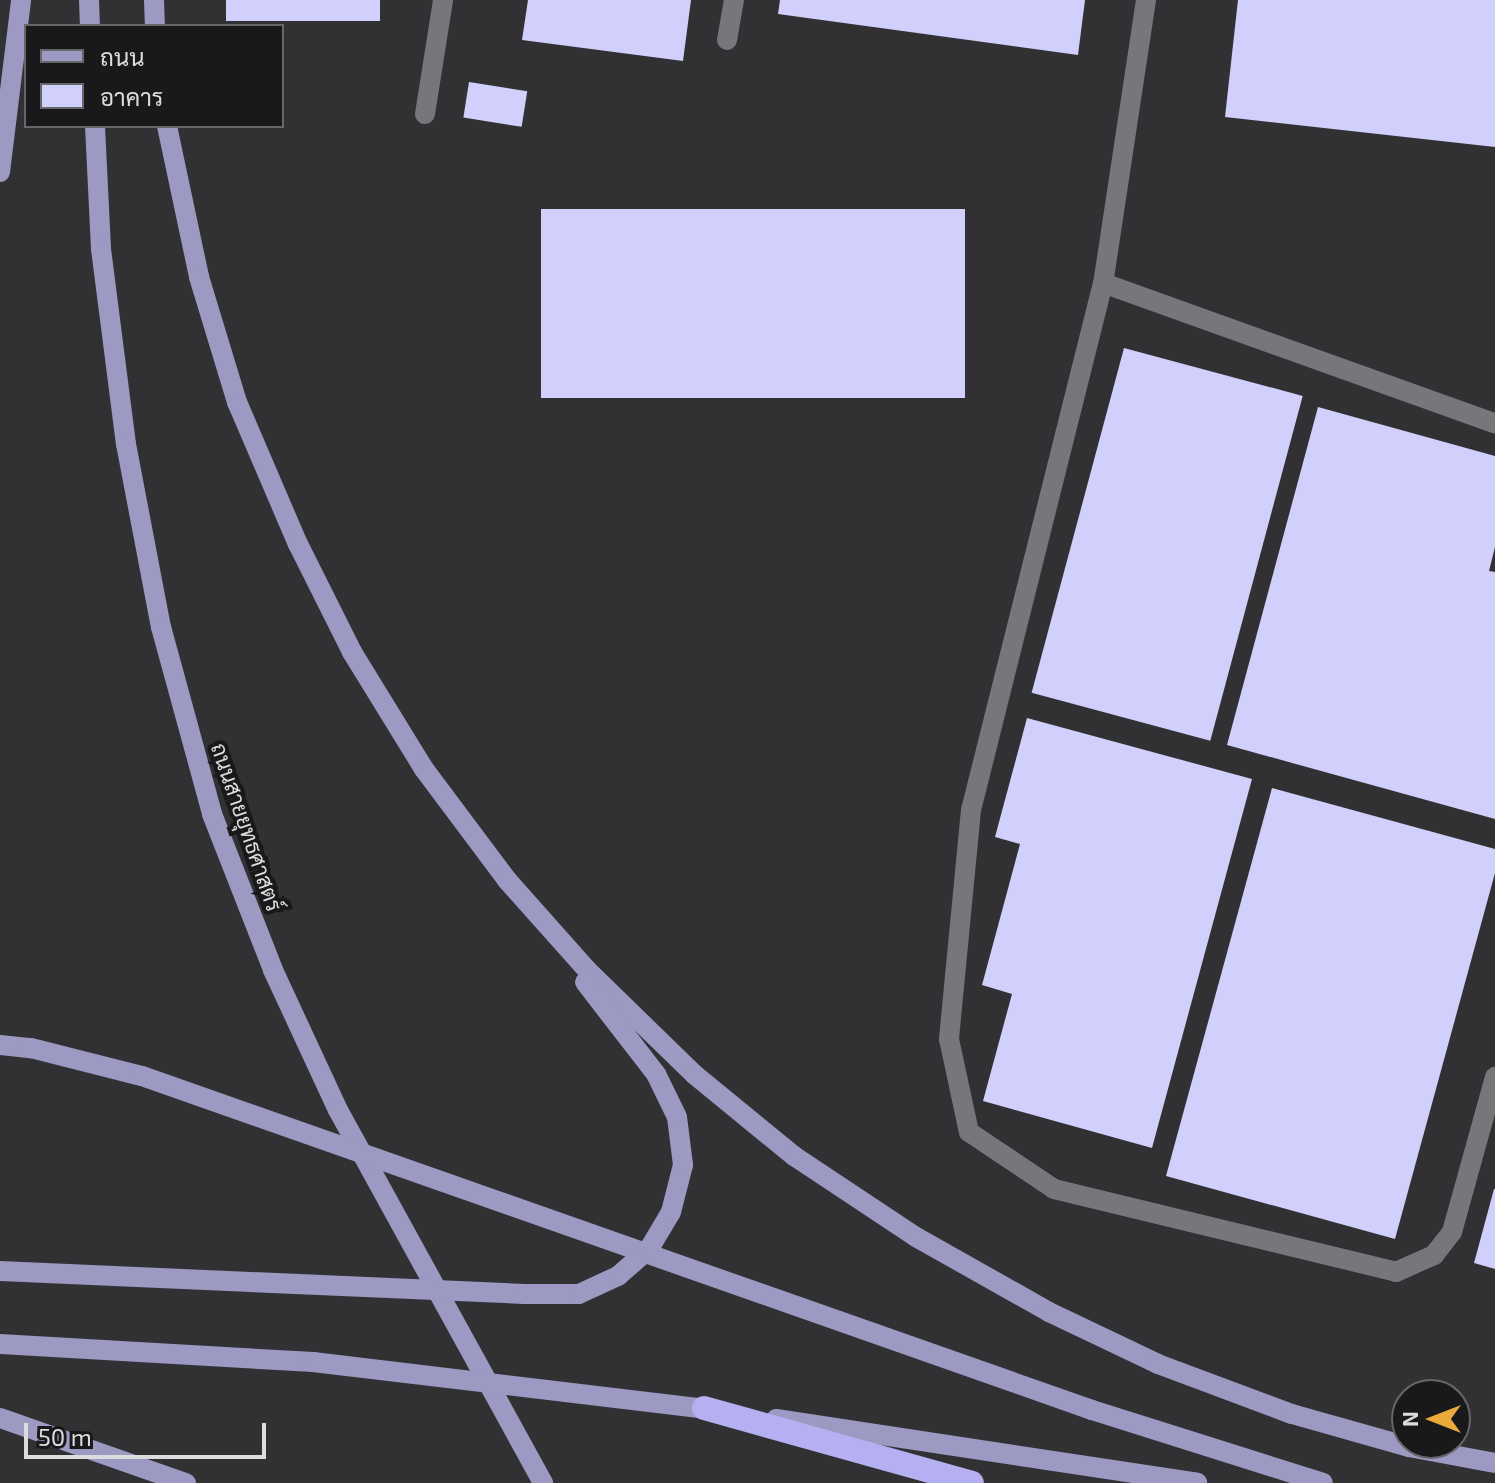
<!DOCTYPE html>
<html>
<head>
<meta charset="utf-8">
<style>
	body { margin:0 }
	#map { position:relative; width:1495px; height:1483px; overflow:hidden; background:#313134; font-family:"Exo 2",Sarabun,sans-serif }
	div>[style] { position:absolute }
	.building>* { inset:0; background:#d1cffb; transform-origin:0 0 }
	.minor>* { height:20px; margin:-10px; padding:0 10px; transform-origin:10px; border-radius:10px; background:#77777b }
	.major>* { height:20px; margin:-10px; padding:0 10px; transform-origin:10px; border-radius:10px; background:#9c99c2 }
	.highway>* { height:24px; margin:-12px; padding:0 12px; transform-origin:12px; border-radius:12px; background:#b5b0f2 }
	span { translate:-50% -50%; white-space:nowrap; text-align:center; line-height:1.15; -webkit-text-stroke:8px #19191b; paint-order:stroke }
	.street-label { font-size:22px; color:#dcdbde }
	.legend { position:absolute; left:24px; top:24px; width:260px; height:104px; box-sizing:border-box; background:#19191b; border:2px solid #676769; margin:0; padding:10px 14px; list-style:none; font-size:24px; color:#dcdbde }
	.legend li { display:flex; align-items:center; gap:16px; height:40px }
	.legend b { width:40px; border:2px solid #676769 }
	.north { position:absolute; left:1391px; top:1379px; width:80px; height:80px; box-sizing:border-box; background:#19191b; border:2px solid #676769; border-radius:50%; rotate:270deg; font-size:22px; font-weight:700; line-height:32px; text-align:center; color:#dcdbde }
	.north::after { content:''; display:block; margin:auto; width:28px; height:36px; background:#eaaa39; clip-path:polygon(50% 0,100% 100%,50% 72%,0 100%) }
	.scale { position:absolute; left:24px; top:1423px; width:242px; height:36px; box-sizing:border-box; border:4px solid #dcdbde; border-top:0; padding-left:10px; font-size:24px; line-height:28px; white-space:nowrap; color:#dcdbde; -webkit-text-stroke:6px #19191b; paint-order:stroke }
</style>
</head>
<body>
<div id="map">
	<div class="building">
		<div style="left:226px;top:0;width:154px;height:21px"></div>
		<div style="clip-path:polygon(528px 0,691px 0,683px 61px,522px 40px)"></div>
		<div style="clip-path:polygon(780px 0,1085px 0,1078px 55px,778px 14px)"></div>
		<div style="clip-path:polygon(1238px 0,1495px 0,1495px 147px,1225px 117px)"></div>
		<div style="left:469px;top:82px;width:59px;height:36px;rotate:9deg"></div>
		<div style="left:541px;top:209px;width:424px;height:189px"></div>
		<div style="left:1124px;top:348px;width:185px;height:357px;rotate:15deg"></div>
		<div style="clip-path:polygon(1318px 407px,1495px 456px,1495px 547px,1489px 571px,1495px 572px,1495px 819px,1227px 745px)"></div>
		<div style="clip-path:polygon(1027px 718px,1252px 779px,1152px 1148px,983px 1101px,1012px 994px,982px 985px,1020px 844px,995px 837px)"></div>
		<div style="clip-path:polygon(1272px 788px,1495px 849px,1495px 873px,1395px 1239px,1166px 1176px)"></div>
		<div style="clip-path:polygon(1494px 1189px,1495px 1189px,1495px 1269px,1474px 1263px)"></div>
	</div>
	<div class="minor">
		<div style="left:1146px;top:0;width:286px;rotate:98.6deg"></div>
		<div style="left:1103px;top:283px;width:543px;rotate:104.06deg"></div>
		<div style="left:971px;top:810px;width:230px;rotate:95.5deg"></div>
		<div style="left:949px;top:1039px;width:95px;rotate:77.9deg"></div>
		<div style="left:969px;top:1132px;width:102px;rotate:33.8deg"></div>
		<div style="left:1054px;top:1189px;width:352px;rotate:13.6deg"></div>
		<div style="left:1396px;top:1272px;width:42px;rotate:-24.1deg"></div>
		<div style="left:1434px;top:1255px;width:29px;rotate:-52deg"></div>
		<div style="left:1452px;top:1232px;width:161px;rotate:-74.5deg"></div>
		<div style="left:727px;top:40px;width:41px;rotate:-80.1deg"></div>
		<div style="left:425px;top:114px;width:115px;rotate:-81deg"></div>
		<div style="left:1103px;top:283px;width:416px;rotate:19.7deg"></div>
	</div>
	<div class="major">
		<div style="left:89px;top:0;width:26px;rotate:88deg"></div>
		<div style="left:154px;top:0;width:26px;rotate:88deg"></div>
		<div style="left:95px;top:126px;width:123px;rotate:87.2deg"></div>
		<div style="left:101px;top:249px;width:197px;rotate:82.7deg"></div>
		<div style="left:126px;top:444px;width:186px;rotate:79.2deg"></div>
		<div style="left:161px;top:627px;width:194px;rotate:74.7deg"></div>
		<div style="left:212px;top:814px;width:168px;rotate:68.6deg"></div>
		<div style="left:273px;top:970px;width:154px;rotate:65.1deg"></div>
		<div style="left:338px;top:1110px;width:426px;rotate:61.2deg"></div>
		<div style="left:167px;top:126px;width:154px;rotate:78deg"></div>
		<div style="left:199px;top:277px;width:131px;rotate:73.1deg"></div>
		<div style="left:237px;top:402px;width:155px;rotate:66.8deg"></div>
		<div style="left:298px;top:544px;width:121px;rotate:63.4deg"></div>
		<div style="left:352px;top:652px;width:137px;rotate:58.4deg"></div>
		<div style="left:424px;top:769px;width:139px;rotate:53.2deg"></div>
		<div style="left:507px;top:880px;width:122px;rotate:48.3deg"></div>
		<div style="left:588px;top:971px;width:149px;rotate:44.2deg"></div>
		<div style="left:695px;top:1075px;width:128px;rotate:39.3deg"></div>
		<div style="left:794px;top:1156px;width:146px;rotate:33.6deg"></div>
		<div style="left:916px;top:1237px;width:153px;rotate:29.4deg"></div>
		<div style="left:1049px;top:1312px;width:121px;rotate:25.5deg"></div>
		<div style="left:1158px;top:1364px;width:143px;rotate:20.5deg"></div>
		<div style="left:1292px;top:1414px;width:122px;rotate:15.8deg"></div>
		<div style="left:1409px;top:1447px;width:87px;rotate:10.5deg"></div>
		<div style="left:0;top:172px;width:173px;rotate:-83deg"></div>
		<div style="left:0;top:1045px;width:31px;rotate:6deg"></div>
		<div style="left:31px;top:1048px;width:114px;rotate:14.2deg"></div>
		<div style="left:142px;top:1076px;width:1007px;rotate:19.37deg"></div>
		<div style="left:1092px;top:1410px;width:242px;rotate:17.5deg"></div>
		<div style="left:0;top:1271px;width:525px;rotate:2.51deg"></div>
		<div style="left:524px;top:1294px;width:55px"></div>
		<div style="left:579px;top:1294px;width:43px;rotate:-24.8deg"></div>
		<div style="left:618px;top:1276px;width:41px;rotate:-41.1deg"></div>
		<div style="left:649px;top:1249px;width:43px;rotate:-59.3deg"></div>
		<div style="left:671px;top:1212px;width:49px;rotate:-75.7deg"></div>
		<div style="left:683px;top:1165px;width:48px;rotate:-97.1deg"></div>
		<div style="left:677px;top:1117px;width:48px;rotate:-116deg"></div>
		<div style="left:656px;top:1074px;width:116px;rotate:-127.7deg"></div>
		<div style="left:0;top:1344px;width:314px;rotate:3.3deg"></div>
		<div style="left:313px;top:1362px;width:406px;rotate:6.8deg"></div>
		<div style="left:0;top:1418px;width:197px;rotate:19.3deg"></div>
		<div style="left:776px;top:1419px;width:426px;rotate:8.6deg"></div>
	</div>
	<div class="highway">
		<div style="left:704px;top:1408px;width:278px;rotate:15.6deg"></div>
	</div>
	<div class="street-label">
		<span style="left:247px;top:827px;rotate:71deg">ถนนสายยุทธศาสตร์</span>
	</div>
	<ul class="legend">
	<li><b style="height:10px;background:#9c99c2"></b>ถนน</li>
	<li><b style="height:22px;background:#d1cffb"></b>อาคาร</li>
	</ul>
	<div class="north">N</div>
	<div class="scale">50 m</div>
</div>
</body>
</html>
